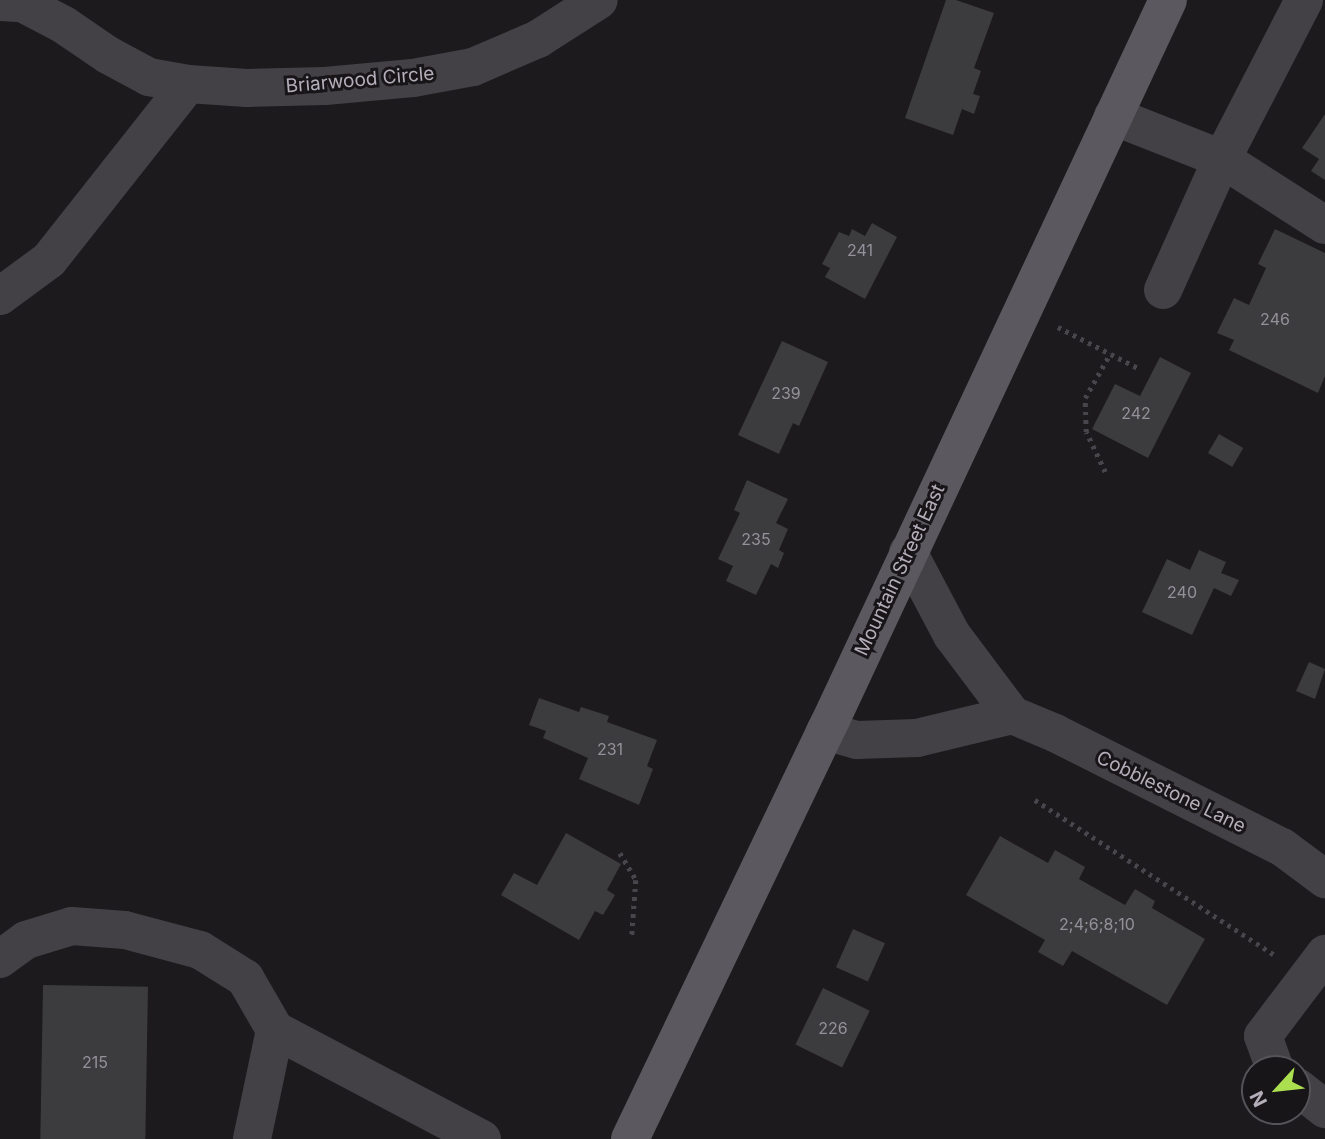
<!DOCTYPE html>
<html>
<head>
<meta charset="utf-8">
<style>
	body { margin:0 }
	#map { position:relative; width:1325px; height:1139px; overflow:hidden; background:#1c1a1c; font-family:Inter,sans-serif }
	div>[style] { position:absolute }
	.building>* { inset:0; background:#3c3b3e; transform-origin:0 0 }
	.path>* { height:4.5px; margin-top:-2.25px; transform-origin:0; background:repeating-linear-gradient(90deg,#48464d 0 3.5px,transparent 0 8.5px) }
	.minor>* { height:38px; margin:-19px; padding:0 19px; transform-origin:19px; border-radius:19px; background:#444146 }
	.major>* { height:38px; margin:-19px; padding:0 19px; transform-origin:19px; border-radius:19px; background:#5c5860 }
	span { translate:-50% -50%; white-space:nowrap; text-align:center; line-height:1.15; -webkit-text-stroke:6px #171517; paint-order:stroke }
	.number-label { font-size:16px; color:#95919b }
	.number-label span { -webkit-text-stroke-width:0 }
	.street-label { font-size:19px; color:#b3aeba }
	.north { position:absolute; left:1241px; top:1055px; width:70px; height:70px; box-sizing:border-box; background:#171517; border:2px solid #555258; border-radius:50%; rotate:243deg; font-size:19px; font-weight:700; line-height:28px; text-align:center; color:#b3aeba }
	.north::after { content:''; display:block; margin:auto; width:24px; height:32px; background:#acdf50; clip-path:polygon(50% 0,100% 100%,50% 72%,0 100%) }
</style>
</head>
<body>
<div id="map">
	<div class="building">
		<div style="clip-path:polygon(946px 0,956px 0,994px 13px,974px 68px,981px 71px,973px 94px,980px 96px,974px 114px,962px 109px,953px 135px,905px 118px)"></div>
		<div style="clip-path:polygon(1325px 114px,1325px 180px,1311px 171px,1319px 159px,1302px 148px)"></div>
		<div style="clip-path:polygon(872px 223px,897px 237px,865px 299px,825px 277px,830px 268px,822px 264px,839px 232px,849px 236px,852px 229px,865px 236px)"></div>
		<div style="clip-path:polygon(1275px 229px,1325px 253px,1325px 376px,1318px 393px,1229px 350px,1234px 340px,1217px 333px,1234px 298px,1249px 305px,1266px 268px,1258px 264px)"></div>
		<div style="clip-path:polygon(782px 341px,828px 362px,799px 426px,793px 423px,779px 454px,738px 435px)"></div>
		<div style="clip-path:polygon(1160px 357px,1191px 373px,1148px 458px,1092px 429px,1115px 384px,1140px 396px)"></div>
		<div style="left:1219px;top:434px;width:28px;height:22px;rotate:30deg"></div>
		<div style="clip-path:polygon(747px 480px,788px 499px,776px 523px,788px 529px,779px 550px,784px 553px,778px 568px,771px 564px,756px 595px,726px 581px,733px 566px,718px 559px,740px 513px,734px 510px)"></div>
		<div style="clip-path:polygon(1199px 550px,1226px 562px,1221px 573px,1239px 580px,1231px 596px,1214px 588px,1192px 635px,1142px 612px,1167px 559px,1190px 570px)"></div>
		<div style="clip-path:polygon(1309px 662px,1325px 669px,1315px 699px,1296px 691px)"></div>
		<div style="clip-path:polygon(539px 698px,579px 712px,581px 707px,609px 716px,607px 722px,657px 740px,647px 766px,653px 769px,639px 805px,579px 779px,588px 758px,543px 738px,546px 731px,529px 725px)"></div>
		<div style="clip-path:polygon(566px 833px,621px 864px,607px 890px,615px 895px,603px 915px,595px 911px,579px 940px,501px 895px,514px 873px,537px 885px)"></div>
		<div style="clip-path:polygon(1000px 836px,1048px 863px,1055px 850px,1085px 867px,1079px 879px,1125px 905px,1135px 889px,1155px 901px,1152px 908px,1205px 939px,1167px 1005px,1072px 951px,1063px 966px,1038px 952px,1045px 940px,966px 895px)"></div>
		<div style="left:853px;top:929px;width:35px;height:42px;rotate:24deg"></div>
		<div style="left:43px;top:985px;width:105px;height:154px;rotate:1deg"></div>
		<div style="left:823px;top:988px;width:52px;height:63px;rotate:26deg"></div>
	</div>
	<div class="path">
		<div style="left:1058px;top:327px;width:90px;rotate:27.1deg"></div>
		<div style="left:1105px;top:472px;width:44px;rotate:-115.4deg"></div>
		<div style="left:1086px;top:432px;width:34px;rotate:-92deg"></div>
		<div style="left:1085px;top:398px;width:51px;rotate:-60.4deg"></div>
		<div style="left:1035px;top:800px;width:286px;rotate:32.9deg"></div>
		<div style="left:620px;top:853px;width:31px;rotate:59deg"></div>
		<div style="left:636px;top:880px;width:55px;rotate:94.2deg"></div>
	</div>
	<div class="minor">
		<div style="left:0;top:2px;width:22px;rotate:3deg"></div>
		<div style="left:22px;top:3px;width:47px;rotate:27.6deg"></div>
		<div style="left:64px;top:25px;width:53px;rotate:34.3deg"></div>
		<div style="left:108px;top:55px;width:47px;rotate:28.2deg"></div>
		<div style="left:149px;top:77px;width:40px;rotate:10deg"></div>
		<div style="left:188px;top:84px;width:224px;rotate:128.3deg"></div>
		<div style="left:49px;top:260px;width:61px;rotate:143.7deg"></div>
		<div style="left:188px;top:84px;width:59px;rotate:3.9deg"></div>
		<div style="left:247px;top:88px;width:78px;rotate:-1.5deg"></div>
		<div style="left:325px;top:86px;width:88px;rotate:-5.2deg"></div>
		<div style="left:413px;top:78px;width:61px;rotate:-10.4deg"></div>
		<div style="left:473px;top:67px;width:71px;rotate:-23.3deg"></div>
		<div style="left:538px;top:39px;width:72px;rotate:-32.6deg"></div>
		<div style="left:1113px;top:116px;width:117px;rotate:21.5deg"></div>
		<div style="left:1222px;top:159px;width:122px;rotate:32.7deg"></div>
		<div style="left:1163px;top:290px;width:144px;rotate:-65.8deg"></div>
		<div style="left:1222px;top:159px;width:179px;rotate:-62.7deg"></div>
		<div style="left:908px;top:552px;width:94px;rotate:62.1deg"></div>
		<div style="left:952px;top:635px;width:100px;rotate:53.1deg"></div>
		<div style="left:1012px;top:715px;width:47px;rotate:22.7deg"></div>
		<div style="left:1055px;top:733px;width:254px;rotate:26.7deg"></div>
		<div style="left:1282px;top:847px;width:54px;rotate:36.7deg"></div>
		<div style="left:825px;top:731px;width:33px;rotate:16deg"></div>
		<div style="left:857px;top:740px;width:60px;rotate:-1.9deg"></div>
		<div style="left:917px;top:738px;width:98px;rotate:-13.6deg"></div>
		<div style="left:0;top:959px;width:32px;rotate:-36deg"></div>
		<div style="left:26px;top:940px;width:48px;rotate:-16.9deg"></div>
		<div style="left:72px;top:926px;width:53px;rotate:4.3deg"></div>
		<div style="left:125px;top:930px;width:78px;rotate:14.9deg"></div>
		<div style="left:200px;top:950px;width:53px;rotate:31.9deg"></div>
		<div style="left:245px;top:978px;width:60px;rotate:60deg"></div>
		<div style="left:275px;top:1030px;width:234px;rotate:27.8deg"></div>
		<div style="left:1275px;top:1069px;width:35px;rotate:-110deg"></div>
		<div style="left:1263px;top:1036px;width:103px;rotate:-52.9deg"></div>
		<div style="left:1297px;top:1087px;width:36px;rotate:38deg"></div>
		<div style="left:252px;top:1139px;width:111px;rotate:-78.1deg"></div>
	</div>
	<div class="major">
		<div style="left:630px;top:1139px;width:460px;rotate:-64.4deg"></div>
		<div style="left:829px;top:724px;width:799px;rotate:-64.91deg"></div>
	</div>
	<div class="number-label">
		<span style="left:860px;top:250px">241</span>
		<span style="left:1275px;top:319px">246</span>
		<span style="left:786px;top:393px">239</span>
		<span style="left:1136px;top:413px">242</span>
		<span style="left:756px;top:539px">235</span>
		<span style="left:1182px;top:592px">240</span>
		<span style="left:610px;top:749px">231</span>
		<span style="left:1097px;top:924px">2;4;6;8;10</span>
		<span style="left:833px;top:1028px">226</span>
		<span style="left:95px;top:1062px">215</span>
	</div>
	<div class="street-label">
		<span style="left:360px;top:80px;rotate:-5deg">Briarwood Circle</span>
		<span style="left:900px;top:570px;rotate:-65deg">Mountain Street East</span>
		<span style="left:1171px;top:792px;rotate:26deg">Cobblestone Lane</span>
	</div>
	<div class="north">N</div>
</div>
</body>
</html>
